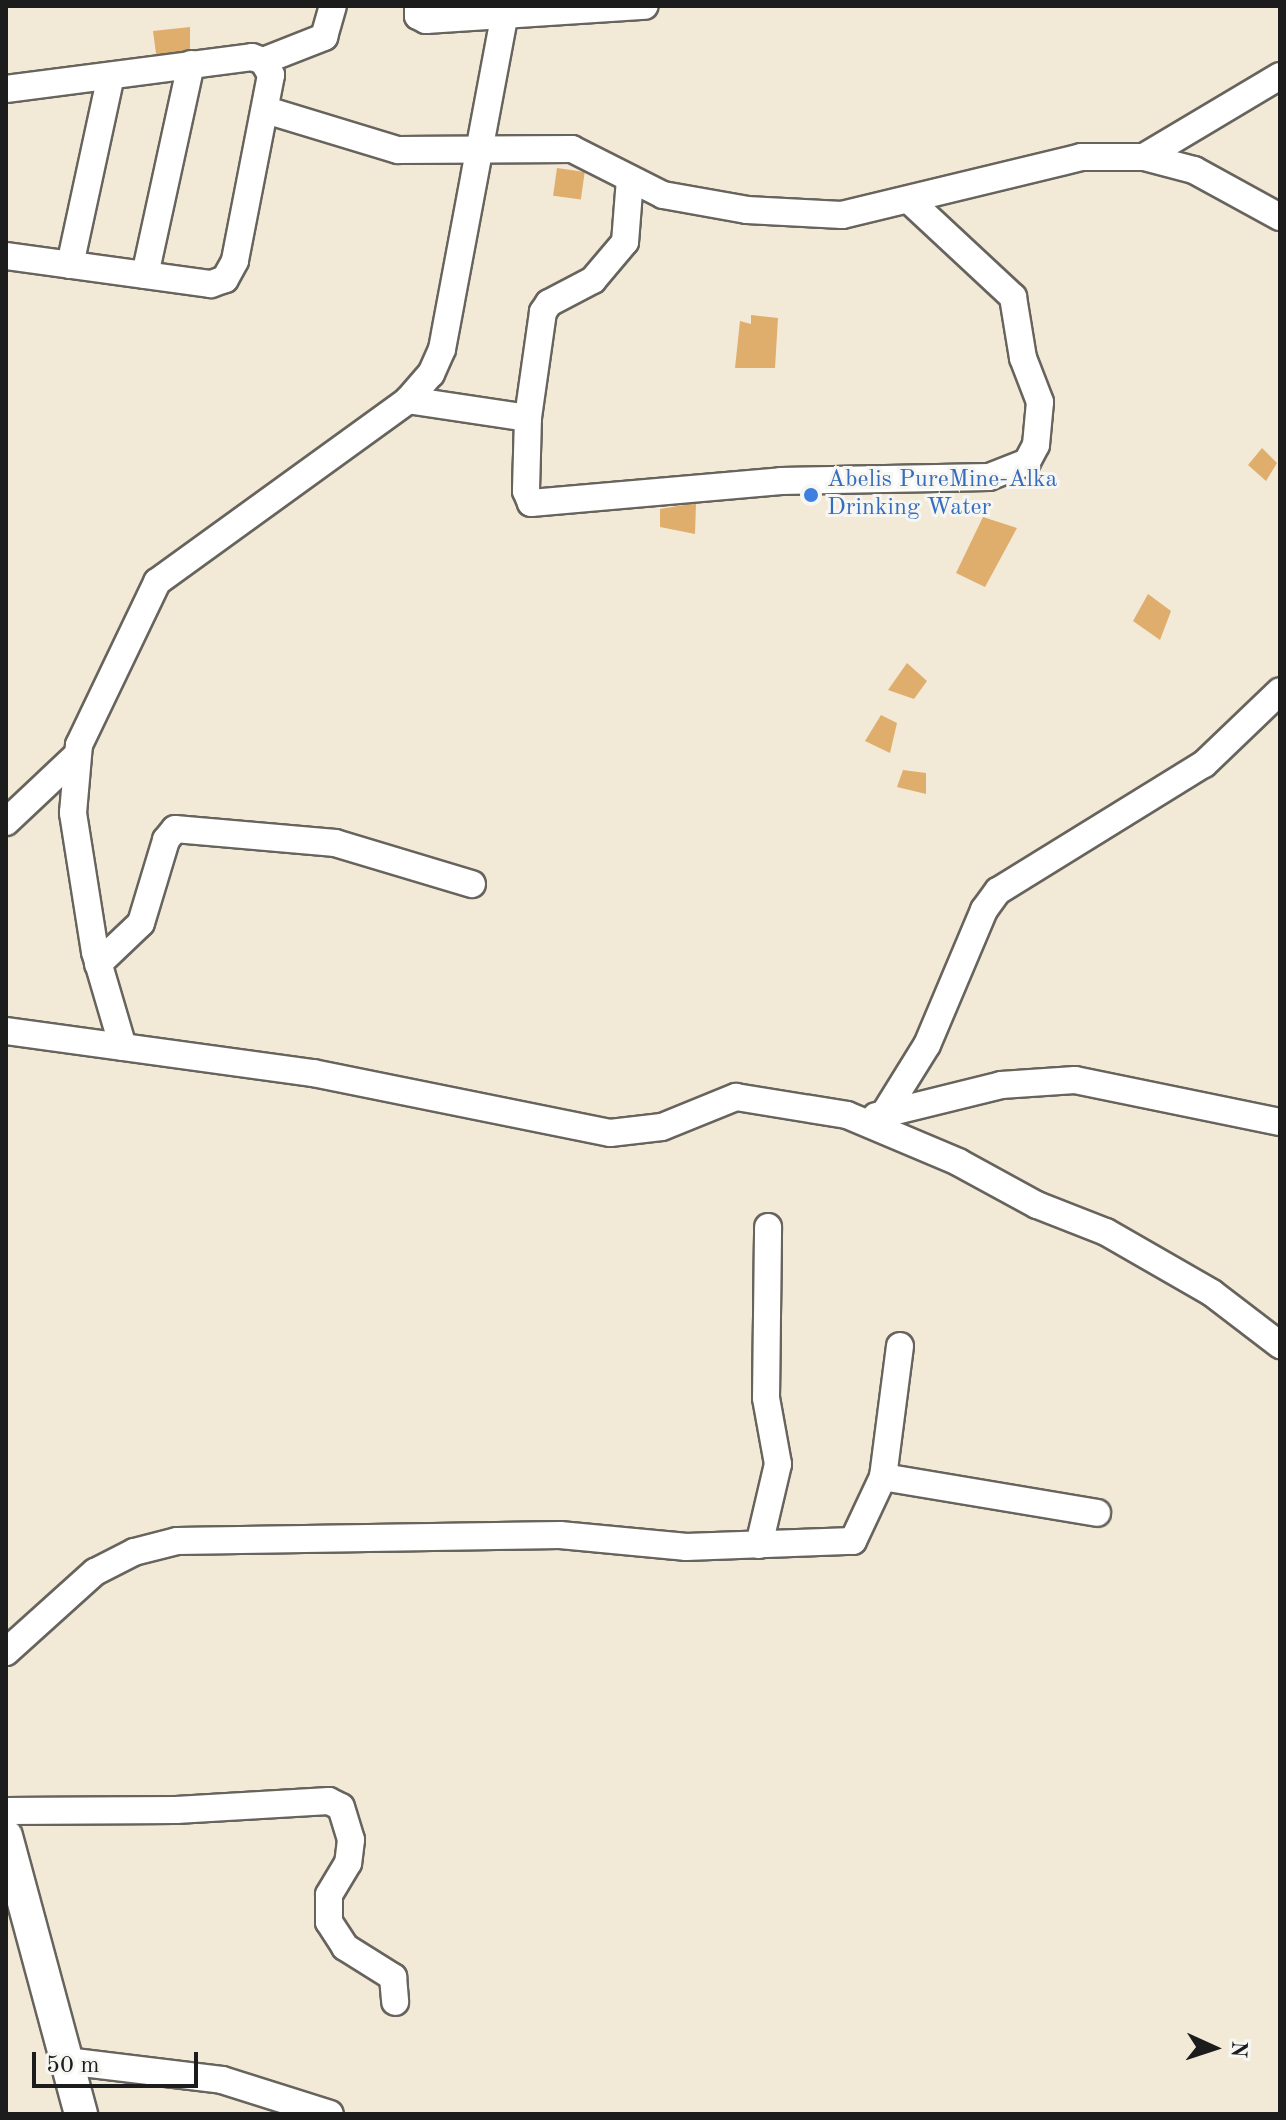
<!DOCTYPE html>
<html>
<head>
<meta charset="utf-8">
<style>
	body { margin:0 }
	#map { position:relative; width:1286px; height:2120px; overflow:hidden; background:#f3e9d7; font-family:"Old Standard TT",serif }
	div>[style] { position:absolute }
	.building>* { inset:0; background:#dfae6d; transform-origin:0 0 }
	.roads { filter:drop-shadow(2px 0 #67645d) drop-shadow(-2px 0 #67645d) drop-shadow(0 2px #67645d) drop-shadow(0 -2px #67645d) }
	.minor>* { height:26px; margin:-13px; padding:0 13px; transform-origin:13px; border-radius:13px; background:#fff }
	.tertiary>* { height:32px; margin:-16px; padding:0 16px; transform-origin:16px; border-radius:16px; background:#fff }
	.dots>* { width:22px; height:22px; translate:-50% -50%; box-sizing:border-box; border:4px solid #f6f6f2; border-radius:50% }
	span { translate:-50% -50%; white-space:nowrap; text-align:center; line-height:1.15; -webkit-text-stroke:6px #f6f6f2; paint-order:stroke }
	.shop-label { font-size:24px; color:#366cbe }
	.left { translate:0 -50%; text-align:left }
	.frame { position:absolute; inset:0; border:8px solid #1c1c1c; pointer-events:none }
	.north { position:absolute; left:1174px; top:2008px; width:80px; height:80px; -webkit-text-stroke:6px #f6f6f2; paint-order:stroke; rotate:93deg; font-size:22px; font-weight:700; line-height:32px; text-align:center; color:#1c1c1c }
	.north::after { content:''; display:block; margin:auto; width:28px; height:36px; background:#1c1c1c; clip-path:polygon(50% 0,100% 100%,50% 72%,0 100%) }
	.scale { position:absolute; left:32px; top:2052px; width:166px; height:36px; box-sizing:border-box; border:4px solid #1c1c1c; border-top:0; padding-left:10px; font-size:24px; line-height:28px; white-space:nowrap; color:#1c1c1c; -webkit-text-stroke:6px #f6f6f2; paint-order:stroke }
</style>
</head>
<body>
<div id="map">
	<div class="building">
		<div style="clip-path:polygon(190px 27px,190px 56px,157px 61px,153px 31px)"></div>
		<div style="left:557px;top:168px;width:28px;height:28px;rotate:8deg"></div>
		<div style="clip-path:polygon(751px 315px,778px 318px,775px 368px,735px 368px,740px 321px,751px 324px)"></div>
		<div style="clip-path:polygon(1262px 448px,1277px 463px,1266px 481px,1248px 465px)"></div>
		<div style="clip-path:polygon(696px 503px,695px 534px,660px 527px,660px 509px)"></div>
		<div style="clip-path:polygon(983px 517px,1017px 528px,985px 587px,956px 573px)"></div>
		<div style="clip-path:polygon(1148px 594px,1171px 611px,1160px 640px,1133px 621px)"></div>
		<div style="clip-path:polygon(907px 663px,927px 681px,914px 699px,888px 690px)"></div>
		<div style="clip-path:polygon(881px 715px,897px 723px,890px 753px,865px 741px)"></div>
		<div style="clip-path:polygon(903px 770px,926px 773px,926px 794px,897px 787px)"></div>
	</div>
	<div class="roads">
		<div class="minor">
			<div style="left:418px;top:6px;width:10px;rotate:90deg"></div>
			<div style="left:418px;top:16px;width:9px;rotate:27deg"></div>
			<div style="left:426px;top:20px;width:219px;rotate:-3.7deg"></div>
			<div style="left:263px;top:61px;width:66px;rotate:-21.5deg"></div>
			<div style="left:324px;top:37px;width:32px;rotate:-74deg"></div>
			<div style="left:6px;top:89px;width:248px;rotate:-7.4deg"></div>
			<div style="left:252px;top:57px;width:12px;rotate:20deg"></div>
			<div style="left:263px;top:61px;width:16px;rotate:60deg"></div>
			<div style="left:271px;top:75px;width:189px;rotate:101deg"></div>
			<div style="left:235px;top:261px;width:21px;rotate:119deg"></div>
			<div style="left:225px;top:279px;width:15px;rotate:160deg"></div>
			<div style="left:211px;top:284px;width:207px;rotate:-172.2deg"></div>
			<div style="left:266px;top:110px;width:138px;rotate:16.9deg"></div>
			<div style="left:398px;top:150px;width:174px;rotate:-0.3deg"></div>
			<div style="left:572px;top:149px;width:102px;rotate:26.8deg"></div>
			<div style="left:663px;top:195px;width:85px;rotate:10.1deg"></div>
			<div style="left:747px;top:210px;width:95px;rotate:3deg"></div>
			<div style="left:842px;top:215px;width:246px;rotate:-13.6deg"></div>
			<div style="left:1081px;top:157px;width:63px"></div>
			<div style="left:1144px;top:157px;width:158px;rotate:-30.8deg"></div>
			<div style="left:1144px;top:157px;width:52px;rotate:14.6deg"></div>
			<div style="left:1194px;top:170px;width:98px;rotate:28.7deg"></div>
			<div style="left:630px;top:179px;width:63px;rotate:94.5deg"></div>
			<div style="left:625px;top:242px;width:50px;rotate:130.1deg"></div>
			<div style="left:593px;top:280px;width:50px;rotate:152.4deg"></div>
			<div style="left:549px;top:303px;width:11px;rotate:124deg"></div>
			<div style="left:543px;top:312px;width:107px;rotate:98.1deg"></div>
			<div style="left:528px;top:418px;width:73px;rotate:91.6deg"></div>
			<div style="left:526px;top:491px;width:13px;rotate:67deg"></div>
			<div style="left:531px;top:503px;width:251px;rotate:-5deg"></div>
			<div style="left:781px;top:481px;width:208px;rotate:-1.1deg"></div>
			<div style="left:989px;top:477px;width:41px;rotate:-21.5deg"></div>
			<div style="left:1027px;top:462px;width:19px;rotate:-62deg"></div>
			<div style="left:1036px;top:445px;width:43px;rotate:-84.7deg"></div>
			<div style="left:1040px;top:402px;width:47px;rotate:-111.1deg"></div>
			<div style="left:1023px;top:358px;width:62px;rotate:-99.3deg"></div>
			<div style="left:1013px;top:297px;width:141px;rotate:-137deg"></div>
			<div style="left:70px;top:265px;width:193px;rotate:-77.8deg"></div>
			<div style="left:145px;top:275px;width:216px;rotate:-77.7deg"></div>
			<div style="left:408px;top:400px;width:121px;rotate:8.5deg"></div>
			<div style="left:6px;top:822px;width:95px;rotate:-43.3deg"></div>
			<div style="left:98px;top:964px;width:59px;rotate:-43.6deg"></div>
			<div style="left:141px;top:923px;width:87px;rotate:-73.2deg"></div>
			<div style="left:166px;top:840px;width:14px;rotate:-51deg"></div>
			<div style="left:175px;top:829px;width:161px;rotate:5deg"></div>
			<div style="left:335px;top:843px;width:143px;rotate:16.7deg"></div>
			<div style="left:6px;top:1031px;width:310px;rotate:7.8deg"></div>
			<div style="left:313px;top:1073px;width:303px;rotate:11.4deg"></div>
			<div style="left:610px;top:1133px;width:52px;rotate:-6.6deg"></div>
			<div style="left:662px;top:1127px;width:80px;rotate:-22.1deg"></div>
			<div style="left:736px;top:1097px;width:112px;rotate:9.2deg"></div>
			<div style="left:847px;top:1115px;width:121px;rotate:22.9deg"></div>
			<div style="left:958px;top:1162px;width:90px;rotate:28.6deg"></div>
			<div style="left:1037px;top:1205px;width:74px;rotate:21.4deg"></div>
			<div style="left:1106px;top:1232px;width:122px;rotate:29.9deg"></div>
			<div style="left:1212px;top:1293px;width:86px;rotate:37.4deg"></div>
			<div style="left:123px;top:1047px;width:99px;rotate:-106.4deg"></div>
			<div style="left:95px;top:952px;width:141px;rotate:-99deg"></div>
			<div style="left:73px;top:813px;width:68px;rotate:-85deg"></div>
			<div style="left:79px;top:745px;width:181px;rotate:-64.4deg"></div>
			<div style="left:157px;top:582px;width:310px;rotate:-35.9deg"></div>
			<div style="left:408px;top:400px;width:35px;rotate:-49deg"></div>
			<div style="left:431px;top:374px;width:27px;rotate:-66deg"></div>
			<div style="left:442px;top:349px;width:349px;rotate:-79.4deg"></div>
			<div style="left:884px;top:1114px;width:81px;rotate:-58.1deg"></div>
			<div style="left:927px;top:1045px;width:147px;rotate:-67.1deg"></div>
			<div style="left:984px;top:910px;width:24px;rotate:-54deg"></div>
			<div style="left:998px;top:891px;width:242px;rotate:-31.7deg"></div>
			<div style="left:1204px;top:764px;width:105px;rotate:-43.8deg"></div>
			<div style="left:876px;top:1116px;width:129px;rotate:-13.9deg"></div>
			<div style="left:1001px;top:1085px;width:74px;rotate:-3.9deg"></div>
			<div style="left:1075px;top:1080px;width:209px;rotate:11.6deg"></div>
			<div style="left:883px;top:1477px;width:217px;rotate:9.5deg"></div>
			<div style="left:759px;top:1545px;width:83px;rotate:-76.8deg"></div>
			<div style="left:778px;top:1464px;width:67px;rotate:-100.3deg"></div>
			<div style="left:766px;top:1398px;width:171px;rotate:-89.3deg"></div>
			<div style="left:6px;top:1652px;width:120px;rotate:-42deg"></div>
			<div style="left:95px;top:1572px;width:44px;rotate:-27.1deg"></div>
			<div style="left:134px;top:1552px;width:44px;rotate:-14.3deg"></div>
			<div style="left:177px;top:1541px;width:383px;rotate:-0.9deg"></div>
			<div style="left:560px;top:1535px;width:127px;rotate:5.4deg"></div>
			<div style="left:686px;top:1547px;width:167px;rotate:-2.1deg"></div>
			<div style="left:853px;top:1541px;width:71px;rotate:-64.9deg"></div>
			<div style="left:883px;top:1477px;width:132px;rotate:-82.6deg"></div>
			<div style="left:6px;top:1811px;width:170px;rotate:-0.3deg"></div>
			<div style="left:176px;top:1810px;width:153px;rotate:-3.4deg"></div>
			<div style="left:329px;top:1801px;width:13px;rotate:27deg"></div>
			<div style="left:341px;top:1807px;width:34px;rotate:73deg"></div>
			<div style="left:351px;top:1840px;width:23px;rotate:97deg"></div>
			<div style="left:348px;top:1863px;width:37px;rotate:121deg"></div>
			<div style="left:329px;top:1895px;width:27px;rotate:90deg"></div>
			<div style="left:329px;top:1922px;width:30px;rotate:57deg"></div>
			<div style="left:345px;top:1947px;width:57px;rotate:32deg"></div>
			<div style="left:393px;top:1977px;width:25px;rotate:85deg"></div>
			<div style="left:66px;top:2061px;width:157px;rotate:6.9deg"></div>
			<div style="left:222px;top:2080px;width:113px;rotate:17.5deg"></div>
		</div>
		<div class="tertiary">
			<div style="left:6px;top:1836px;width:288px;rotate:74.9deg"></div>
		</div>
	</div>
	<div class="dots">
		<div style="left:811px;top:495px;background:#3f7fe0"></div>
	</div>
	<div class="shop-label">
		<span class="left" style="left:827px;top:495px">Abelis PureMine-Alka<br>Drinking Water</span>
	</div>
	<div class="frame"></div>
	<div class="north">N</div>
	<div class="scale">50 m</div>
</div>
</body>
</html>
